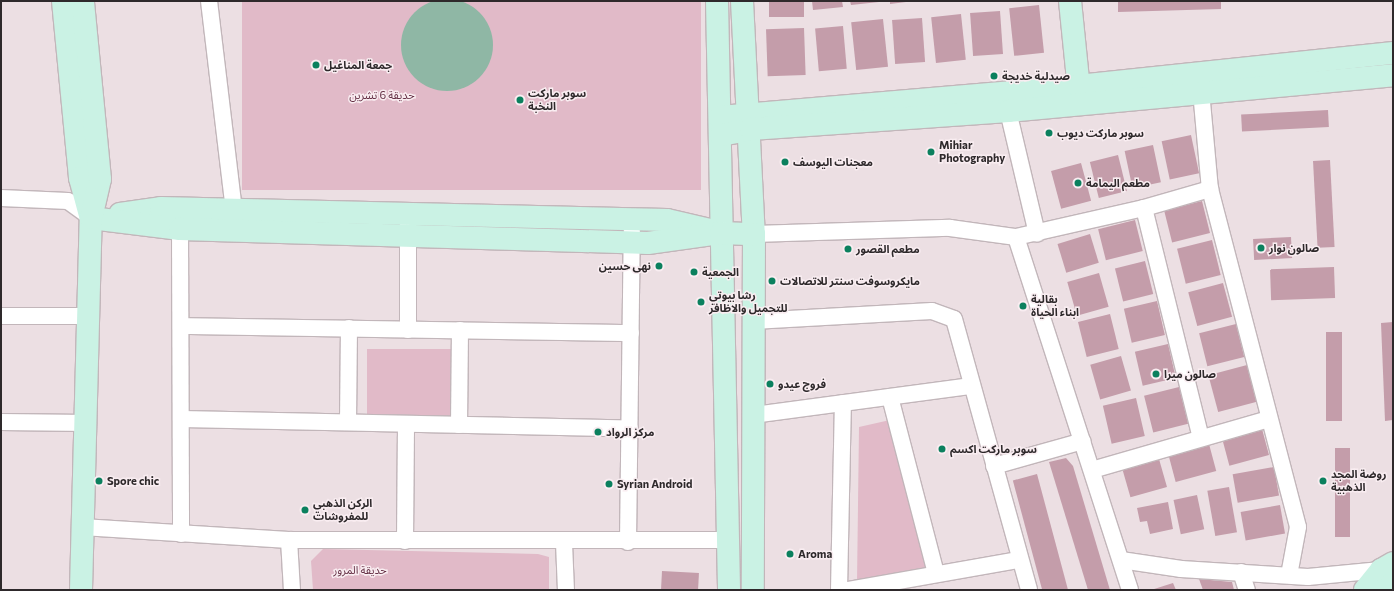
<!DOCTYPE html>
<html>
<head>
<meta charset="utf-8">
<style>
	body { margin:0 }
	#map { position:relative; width:1394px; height:591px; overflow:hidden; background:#ecdfe3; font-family:Commissioner,"Noto Sans Arabic",sans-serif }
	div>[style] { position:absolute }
	.green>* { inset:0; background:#e1bac8; transform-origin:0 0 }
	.water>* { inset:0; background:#8fb7a5 }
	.round { border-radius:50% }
	.building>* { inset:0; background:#c49daa; transform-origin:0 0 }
	.roads { filter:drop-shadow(1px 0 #c2b6ba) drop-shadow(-1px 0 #c2b6ba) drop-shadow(0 1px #c2b6ba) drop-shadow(0 -1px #c2b6ba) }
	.street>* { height:16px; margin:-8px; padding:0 8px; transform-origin:8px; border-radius:8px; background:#fff }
	.secondary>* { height:22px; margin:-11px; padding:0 11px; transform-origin:11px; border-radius:11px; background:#caf2e4 }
	.dots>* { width:11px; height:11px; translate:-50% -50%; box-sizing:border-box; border:2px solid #f9edf1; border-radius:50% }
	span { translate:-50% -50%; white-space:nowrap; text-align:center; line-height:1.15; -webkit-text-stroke:3px #f9edf1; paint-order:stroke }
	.poi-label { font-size:11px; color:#2e292b; font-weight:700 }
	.left { translate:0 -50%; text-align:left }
	.right { translate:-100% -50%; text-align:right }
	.park-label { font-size:11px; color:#663247 }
	.frame { position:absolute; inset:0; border:2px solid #2e292b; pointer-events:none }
</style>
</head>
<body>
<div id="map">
	<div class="green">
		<div style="left:242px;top:1px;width:459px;height:189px"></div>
		<div style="left:367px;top:349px;width:84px;height:70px"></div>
		<div style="clip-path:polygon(890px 420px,929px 570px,857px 583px,859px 427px)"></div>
		<div style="clip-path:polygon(323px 549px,538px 554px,549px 557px,549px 590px,313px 590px,311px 561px)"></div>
	</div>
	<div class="water">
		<div class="round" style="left:401px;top:-1px;width:92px;height:92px"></div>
	</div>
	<div class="building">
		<div style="left:769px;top:1px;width:35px;height:16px"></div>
		<div style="clip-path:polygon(812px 1px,842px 1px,843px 7px,813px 10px)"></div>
		<div style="clip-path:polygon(850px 1px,879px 1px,879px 2px,851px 5px)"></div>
		<div style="clip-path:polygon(890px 1px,906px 1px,906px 2px,890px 4px)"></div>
		<div style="clip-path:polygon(1118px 1px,1221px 1px,1221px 9px,1118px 12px)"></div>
		<div style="left:1039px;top:5px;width:48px;height:30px;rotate:84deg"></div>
		<div style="left:1000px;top:11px;width:43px;height:30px;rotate:86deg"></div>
		<div style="left:961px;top:14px;width:46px;height:30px;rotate:84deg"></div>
		<div style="left:922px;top:18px;width:44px;height:30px;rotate:86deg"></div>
		<div style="left:883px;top:19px;width:48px;height:32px;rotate:84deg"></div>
		<div style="left:843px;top:26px;width:43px;height:28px;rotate:85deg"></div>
		<div style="left:804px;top:28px;width:47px;height:38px;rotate:88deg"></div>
		<div style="left:1328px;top:110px;width:17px;height:87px;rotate:87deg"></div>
		<div style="left:1191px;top:135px;width:39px;height:30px;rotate:78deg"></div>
		<div style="left:1153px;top:145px;width:38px;height:29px;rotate:78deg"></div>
		<div style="left:1118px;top:155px;width:37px;height:29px;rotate:76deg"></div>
		<div style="left:1330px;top:160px;width:87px;height:17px;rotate:87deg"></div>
		<div style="left:1081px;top:163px;width:39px;height:31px;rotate:75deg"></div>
		<div style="left:1202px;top:201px;width:33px;height:39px;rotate:76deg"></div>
		<div style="left:1135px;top:220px;width:32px;height:38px;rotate:76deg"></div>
		<div style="left:1090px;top:234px;width:30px;height:34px;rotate:73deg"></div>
		<div style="left:1291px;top:237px;width:21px;height:38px;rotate:87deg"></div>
		<div style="left:1212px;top:240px;width:36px;height:36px;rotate:76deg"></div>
		<div style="left:1145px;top:261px;width:34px;height:31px;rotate:76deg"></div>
		<div style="left:1334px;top:267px;width:31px;height:64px;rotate:88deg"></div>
		<div style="left:1099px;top:273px;width:35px;height:33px;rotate:74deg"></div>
		<div style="left:1223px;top:283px;width:35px;height:36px;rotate:75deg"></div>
		<div style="left:1157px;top:301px;width:35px;height:34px;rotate:77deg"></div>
		<div style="left:1110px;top:314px;width:36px;height:33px;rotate:76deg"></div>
		<div style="clip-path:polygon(1393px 322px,1393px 420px,1385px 421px,1381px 323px)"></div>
		<div style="left:1236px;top:324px;width:34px;height:38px;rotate:76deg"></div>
		<div style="left:1326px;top:332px;width:16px;height:89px"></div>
		<div style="left:1168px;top:344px;width:35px;height:34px;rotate:77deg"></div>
		<div style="left:1121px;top:356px;width:36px;height:32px;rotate:74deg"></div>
		<div style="left:1247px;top:365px;width:38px;height:40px;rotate:75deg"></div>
		<div style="left:1179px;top:387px;width:38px;height:36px;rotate:76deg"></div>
		<div style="left:1136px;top:398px;width:39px;height:34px;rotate:77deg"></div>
		<div style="left:1262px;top:429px;width:27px;height:41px;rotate:75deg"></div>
		<div style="left:1209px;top:444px;width:28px;height:42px;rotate:75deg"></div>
		<div style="left:1335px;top:448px;width:15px;height:89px"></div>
		<div style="clip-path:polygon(1066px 458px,1073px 466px,1110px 590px,1088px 590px,1049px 462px)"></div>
		<div style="left:1159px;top:459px;width:29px;height:38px;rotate:74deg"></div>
		<div style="left:1274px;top:467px;width:29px;height:42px;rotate:80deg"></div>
		<div style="left:1037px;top:474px;width:120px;height:25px;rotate:75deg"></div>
		<div style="left:1229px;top:487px;width:46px;height:22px;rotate:80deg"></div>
		<div style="left:1197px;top:495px;width:35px;height:24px;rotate:78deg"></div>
		<div style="clip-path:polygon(1168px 502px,1173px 529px,1150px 534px,1147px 521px,1140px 522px,1137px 508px)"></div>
		<div style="left:1280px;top:505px;width:29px;height:40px;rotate:80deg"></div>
		<div style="left:662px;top:571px;width:37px;height:19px;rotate:3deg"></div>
		<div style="clip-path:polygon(1199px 579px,1232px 582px,1234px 590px,1203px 590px)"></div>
		<div style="clip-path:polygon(1173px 583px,1176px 590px,1151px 590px)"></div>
	</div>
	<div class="roads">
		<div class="street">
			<div style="left:209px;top:1px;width:220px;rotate:83.2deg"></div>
			<div style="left:1201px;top:91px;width:98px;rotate:84.8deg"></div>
			<div style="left:1210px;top:189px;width:349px;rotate:75.4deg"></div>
			<div style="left:1298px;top:527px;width:49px;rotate:100.6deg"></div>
			<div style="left:1008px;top:111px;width:126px;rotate:76.7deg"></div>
			<div style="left:1px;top:198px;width:67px;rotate:2.6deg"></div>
			<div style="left:68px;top:201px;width:29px;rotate:36deg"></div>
			<div style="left:1144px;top:208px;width:237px;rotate:76.1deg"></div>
			<div style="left:180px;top:229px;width:305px;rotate:89.8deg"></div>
			<div style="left:754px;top:234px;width:196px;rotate:-1.8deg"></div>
			<div style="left:950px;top:228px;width:67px;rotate:7.8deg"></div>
			<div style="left:1016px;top:237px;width:371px;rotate:72.1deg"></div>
			<div style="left:1016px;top:237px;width:131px;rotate:-12.8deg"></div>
			<div style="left:1144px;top:208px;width:69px;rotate:-16.1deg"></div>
			<div style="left:1px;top:316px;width:88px"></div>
			<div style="left:753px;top:321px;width:179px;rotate:-3.2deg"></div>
			<div style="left:932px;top:311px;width:23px;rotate:20deg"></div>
			<div style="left:954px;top:319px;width:281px;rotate:74.5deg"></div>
			<div style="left:182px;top:326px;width:449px;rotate:0.9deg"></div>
			<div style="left:408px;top:330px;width:105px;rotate:-90deg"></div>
			<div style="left:890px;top:397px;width:183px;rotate:75.4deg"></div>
			<div style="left:753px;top:415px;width:220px;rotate:-7.6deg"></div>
			<div style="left:182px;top:419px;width:448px;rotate:1.2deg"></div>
			<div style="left:1px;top:422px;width:87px;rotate:0.7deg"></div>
			<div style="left:348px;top:422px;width:94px;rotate:-89.4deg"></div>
			<div style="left:459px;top:425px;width:95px;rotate:-89.4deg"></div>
			<div style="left:994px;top:466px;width:92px;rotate:-15.7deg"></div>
			<div style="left:1092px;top:470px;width:184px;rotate:-16.1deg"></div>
			<div style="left:82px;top:527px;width:207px;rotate:3.6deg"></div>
			<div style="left:289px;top:540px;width:437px"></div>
			<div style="left:289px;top:540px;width:50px;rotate:86.6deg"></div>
			<div style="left:405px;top:541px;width:117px;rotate:-89.5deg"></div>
			<div style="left:628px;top:542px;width:311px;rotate:-89.3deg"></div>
			<div style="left:564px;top:543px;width:47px;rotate:87.6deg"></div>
			<div style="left:1121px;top:560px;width:61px;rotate:8.5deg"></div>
			<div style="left:1181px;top:569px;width:127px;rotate:3.6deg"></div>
			<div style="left:1308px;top:577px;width:73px;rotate:-5.5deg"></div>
			<div style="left:1241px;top:572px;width:19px;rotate:72deg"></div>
			<div style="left:839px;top:590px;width:187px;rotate:-88.8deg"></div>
			<div style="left:848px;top:590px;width:174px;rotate:-10deg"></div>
		</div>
		<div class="secondary">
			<div style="left:63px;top:1px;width:178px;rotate:84.5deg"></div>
			<div style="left:80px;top:178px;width:39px;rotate:75deg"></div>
			<div style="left:717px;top:1px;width:589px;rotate:88.83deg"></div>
			<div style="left:742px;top:1px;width:233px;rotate:87.1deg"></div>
			<div style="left:754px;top:234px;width:356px;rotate:90.2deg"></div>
			<div style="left:1070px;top:1px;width:99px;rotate:84.2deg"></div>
			<div style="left:720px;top:117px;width:359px;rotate:-4.9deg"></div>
			<div style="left:1078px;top:86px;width:317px;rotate:-6deg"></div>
			<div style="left:721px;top:135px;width:31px;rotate:-11deg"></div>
			<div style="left:751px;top:129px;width:258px;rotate:-4deg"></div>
			<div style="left:1008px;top:111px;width:387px;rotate:-5.3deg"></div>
			<div style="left:120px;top:214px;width:41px;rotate:-8.3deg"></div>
			<div style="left:161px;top:208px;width:506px;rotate:1.36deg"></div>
			<div style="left:667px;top:220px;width:44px;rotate:13.1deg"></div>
			<div style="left:91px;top:218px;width:90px;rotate:7deg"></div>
			<div style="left:180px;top:229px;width:468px;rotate:1.7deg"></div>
			<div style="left:648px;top:243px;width:74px;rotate:-7.8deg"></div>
			<div style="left:721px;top:233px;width:33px;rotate:2deg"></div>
			<div style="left:81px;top:590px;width:372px;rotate:-88.5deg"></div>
			<div style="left:91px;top:218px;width:40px;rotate:-77deg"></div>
			<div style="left:100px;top:179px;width:179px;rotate:-95.5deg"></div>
			<div style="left:1365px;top:590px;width:26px;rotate:-51deg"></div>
			<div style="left:1381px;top:570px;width:14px;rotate:-30deg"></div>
			<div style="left:1387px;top:590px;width:9px;rotate:-49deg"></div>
		</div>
	</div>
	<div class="dots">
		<div style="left:316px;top:65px;background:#0b805e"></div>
		<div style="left:994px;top:76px;background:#0b805e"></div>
		<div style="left:520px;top:100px;background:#0b805e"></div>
		<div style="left:1049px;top:133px;background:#0b805e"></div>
		<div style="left:931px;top:152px;background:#0b805e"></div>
		<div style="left:785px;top:162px;background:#0b805e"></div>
		<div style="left:1078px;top:183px;background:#0b805e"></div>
		<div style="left:1261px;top:248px;background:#0b805e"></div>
		<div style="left:848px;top:249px;background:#0b805e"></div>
		<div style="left:659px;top:266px;background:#0b805e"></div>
		<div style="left:694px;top:272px;background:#0b805e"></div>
		<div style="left:772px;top:281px;background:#0b805e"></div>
		<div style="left:701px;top:302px;background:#0b805e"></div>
		<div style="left:1023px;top:306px;background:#0b805e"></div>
		<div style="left:1156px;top:374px;background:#0b805e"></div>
		<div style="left:770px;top:384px;background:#0b805e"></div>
		<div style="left:598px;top:432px;background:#0b805e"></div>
		<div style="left:942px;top:449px;background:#0b805e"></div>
		<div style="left:99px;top:481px;background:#0b805e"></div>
		<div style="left:1323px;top:481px;background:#0b805e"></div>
		<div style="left:609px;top:484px;background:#0b805e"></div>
		<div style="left:305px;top:510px;background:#0b805e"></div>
		<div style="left:790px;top:554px;background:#0b805e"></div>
	</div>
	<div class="poi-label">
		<span class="left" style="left:324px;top:65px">جمعة المناغيل</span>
		<span class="left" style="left:1002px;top:76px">صيدلية خديجة</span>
		<span class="left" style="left:528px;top:100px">سوبر ماركت<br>النخبة</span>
		<span class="left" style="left:1057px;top:133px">سوبر ماركت ديوب</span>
		<span class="left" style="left:939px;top:152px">Mihiar<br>Photography</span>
		<span class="left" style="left:793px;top:162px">معجنات اليوسف</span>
		<span class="left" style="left:1086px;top:183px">مطعم اليمامة</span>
		<span class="left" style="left:1269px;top:248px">صالون نوار</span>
		<span class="left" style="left:856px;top:249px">مطعم القصور</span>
		<span class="right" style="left:651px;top:266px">نهى حسين</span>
		<span class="left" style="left:702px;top:272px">الجمعية</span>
		<span class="left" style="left:780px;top:281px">مايكروسوفت سنتر للاتصالات</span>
		<span class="left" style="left:709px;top:302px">رشا بيوتي<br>للتجميل والاظافر</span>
		<span class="left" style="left:1031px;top:306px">بقالية<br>ابناء الحياة</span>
		<span class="left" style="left:1164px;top:374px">صالون ميرا</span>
		<span class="left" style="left:778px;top:384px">فروج عيدو</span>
		<span class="left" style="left:606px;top:432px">مركز الرواد</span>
		<span class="left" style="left:950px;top:449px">سوبر ماركت اكسم</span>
		<span class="left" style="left:1331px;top:481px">روضة المجد<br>الذهبية</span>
		<span class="left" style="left:107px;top:481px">Spore chic</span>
		<span class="left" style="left:617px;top:484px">Syrian Android</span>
		<span class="left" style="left:313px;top:510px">الركن الذهبي<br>للمفروشات</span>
		<span class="left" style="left:798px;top:554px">Aroma</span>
	</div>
	<div class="park-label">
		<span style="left:382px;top:95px">حديقة 6 تشرين</span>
		<span style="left:360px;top:570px">حديقة المرور</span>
	</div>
	<div class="frame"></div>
</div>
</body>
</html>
